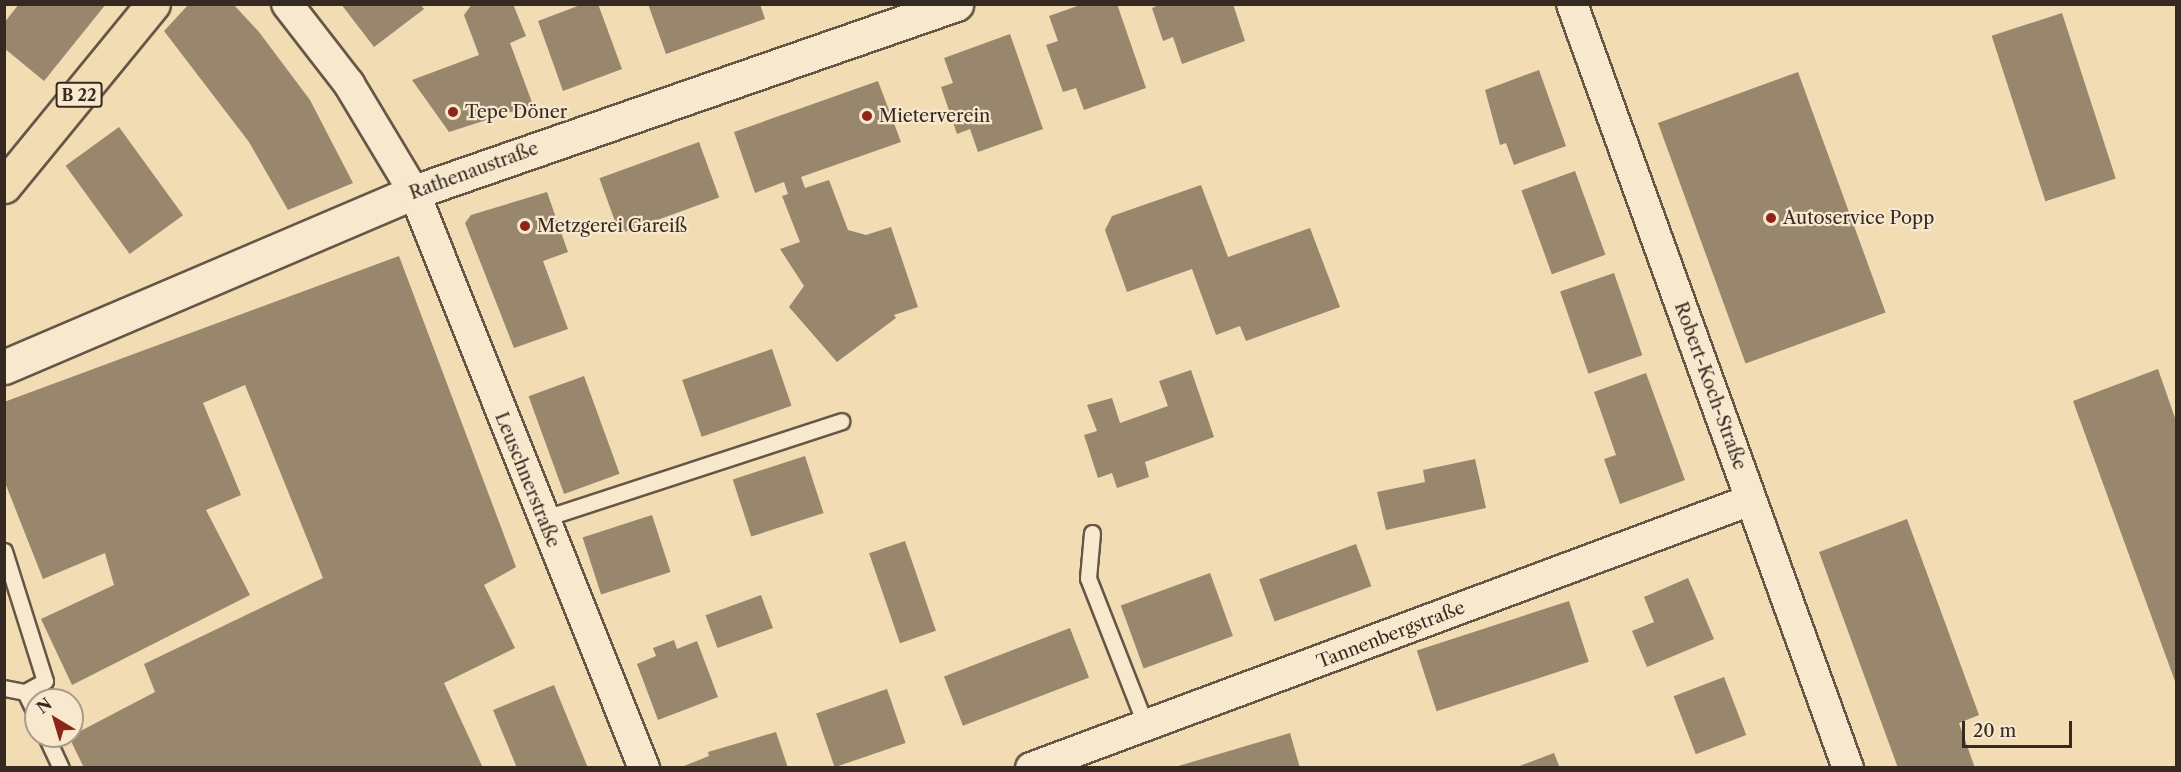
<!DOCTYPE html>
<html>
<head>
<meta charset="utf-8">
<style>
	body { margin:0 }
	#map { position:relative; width:2181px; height:772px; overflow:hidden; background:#f2dcb4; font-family:"Libre Caslon Text",serif }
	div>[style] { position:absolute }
	.building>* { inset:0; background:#98866d; transform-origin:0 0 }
	.roads { filter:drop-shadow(2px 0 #655646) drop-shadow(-2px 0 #655646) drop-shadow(0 2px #655646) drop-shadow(0 -2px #655646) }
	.lane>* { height:15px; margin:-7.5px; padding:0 7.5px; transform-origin:7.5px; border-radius:7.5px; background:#f7e8ce }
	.street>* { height:30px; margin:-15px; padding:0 15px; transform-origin:15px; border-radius:15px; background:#f7e8ce }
	.secondary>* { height:33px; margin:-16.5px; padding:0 16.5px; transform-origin:16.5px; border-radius:16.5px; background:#f7e8ce }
	.primary>* { height:33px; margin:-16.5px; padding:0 16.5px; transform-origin:16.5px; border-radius:16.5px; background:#f2dcb4 }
	.dots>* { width:16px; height:16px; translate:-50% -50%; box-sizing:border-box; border:3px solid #f7e8ce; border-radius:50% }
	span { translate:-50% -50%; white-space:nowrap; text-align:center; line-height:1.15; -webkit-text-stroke:4.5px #f7e8ce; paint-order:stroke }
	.shield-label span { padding:2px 4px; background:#f7e8ce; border:2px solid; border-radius:4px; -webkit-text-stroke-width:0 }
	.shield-label { font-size:16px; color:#362921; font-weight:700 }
	.poi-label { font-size:18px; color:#362921 }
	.left { translate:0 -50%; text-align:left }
	.street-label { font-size:18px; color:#362921 }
	.frame { position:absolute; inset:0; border:6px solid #362921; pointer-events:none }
	.north { position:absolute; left:24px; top:688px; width:60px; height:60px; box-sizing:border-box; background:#f7e8ce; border:2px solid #aa9c89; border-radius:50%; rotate:322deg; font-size:16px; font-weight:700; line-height:24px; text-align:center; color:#362921 }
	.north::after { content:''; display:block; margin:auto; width:21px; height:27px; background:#8f2418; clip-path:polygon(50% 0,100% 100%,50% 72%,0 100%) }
	.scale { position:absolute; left:1962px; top:721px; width:110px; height:27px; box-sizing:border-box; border:3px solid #362921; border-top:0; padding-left:8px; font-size:18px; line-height:21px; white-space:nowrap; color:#362921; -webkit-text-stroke:4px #f7e8ce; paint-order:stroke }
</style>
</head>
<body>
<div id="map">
	<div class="building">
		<div style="clip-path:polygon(19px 4px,106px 4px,44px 81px,4px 48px,4px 23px)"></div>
		<div style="clip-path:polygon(189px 4px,233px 4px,259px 32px,310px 100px,353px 183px,288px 210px,249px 142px,164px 31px)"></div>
		<div style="clip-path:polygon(341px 4px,420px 4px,424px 9px,374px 47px)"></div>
		<div style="clip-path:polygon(472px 4px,513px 4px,526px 36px,510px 43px,533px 105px,449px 132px,412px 80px,479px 55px,464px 15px)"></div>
		<div style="clip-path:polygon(583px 4px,598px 4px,622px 69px,563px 91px,538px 21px)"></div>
		<div style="clip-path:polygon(648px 4px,760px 4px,765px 19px,666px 54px)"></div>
		<div style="clip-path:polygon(1083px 4px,1117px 4px,1146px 88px,1084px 110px,1076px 88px,1063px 92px,1046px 45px,1058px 41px,1049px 16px)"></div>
		<div style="clip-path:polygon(1161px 4px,1233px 4px,1245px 41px,1182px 64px,1173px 37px,1163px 41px,1152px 8px)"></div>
		<div style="left:2062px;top:13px;width:174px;height:74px;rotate:72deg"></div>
		<div style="clip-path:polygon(1010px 34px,1043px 129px,978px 152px,970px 129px,957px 134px,941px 87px,953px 83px,944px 58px)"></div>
		<div style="clip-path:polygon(1539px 70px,1566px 146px,1514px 165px,1506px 143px,1500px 145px,1485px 90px)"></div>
		<div style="left:1798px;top:72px;width:256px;height:149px;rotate:70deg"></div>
		<div style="clip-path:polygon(878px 81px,901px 142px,801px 177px,805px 188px,829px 180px,848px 230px,866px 235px,891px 227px,918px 307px,894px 315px,896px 318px,837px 362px,789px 307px,804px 286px,780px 249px,800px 242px,782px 196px,788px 194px,784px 182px,755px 193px,734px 132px)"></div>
		<div style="left:119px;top:127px;width:109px;height:66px;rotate:54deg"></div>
		<div style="left:699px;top:142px;width:59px;height:106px;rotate:70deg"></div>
		<div style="left:1575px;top:171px;width:89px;height:57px;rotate:70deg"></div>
		<div style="clip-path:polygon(1201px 185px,1228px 257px,1310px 228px,1340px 307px,1246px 341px,1240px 326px,1216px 335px,1192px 269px,1127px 292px,1105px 230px,1112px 216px)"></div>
		<div style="clip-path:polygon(547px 192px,568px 252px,543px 261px,568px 329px,514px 348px,465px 223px,471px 215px)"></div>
		<div style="clip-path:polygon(399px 256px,516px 567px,484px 585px,515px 648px,444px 683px,483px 768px,84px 768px,69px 737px,155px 692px,144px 664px,323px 578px,245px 385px,203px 403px,241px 495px,206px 510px,250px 595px,72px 685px,41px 619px,114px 585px,105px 553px,43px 579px,4px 480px,4px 402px)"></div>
		<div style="left:1614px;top:273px;width:87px;height:57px;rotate:71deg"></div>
		<div style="left:772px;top:349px;width:60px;height:95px;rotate:71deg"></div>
		<div style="clip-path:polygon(2158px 369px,2176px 421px,2176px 684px,2073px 401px)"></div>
		<div style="clip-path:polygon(1191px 370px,1214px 437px,1145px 462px,1149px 477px,1117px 488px,1112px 473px,1098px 478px,1084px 435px,1097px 431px,1087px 405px,1112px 398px,1120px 423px,1168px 406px,1159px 381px)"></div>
		<div style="clip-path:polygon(1646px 373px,1685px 480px,1620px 504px,1604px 459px,1616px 455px,1594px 392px)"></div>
		<div style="left:584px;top:376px;width:104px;height:59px;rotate:70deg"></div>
		<div style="left:805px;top:456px;width:60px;height:76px;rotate:72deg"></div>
		<div style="clip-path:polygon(1475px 459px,1486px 508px,1386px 530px,1377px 492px,1425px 482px,1423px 470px)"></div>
		<div style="left:652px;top:515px;width:60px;height:73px;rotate:72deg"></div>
		<div style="clip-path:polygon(1907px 519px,1979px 715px,1959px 723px,1975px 768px,1898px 768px,1819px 552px)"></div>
		<div style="left:905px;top:541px;width:95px;height:38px;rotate:71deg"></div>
		<div style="left:1356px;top:544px;width:45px;height:103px;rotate:70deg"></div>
		<div style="left:1210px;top:573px;width:67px;height:95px;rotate:70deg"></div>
		<div style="clip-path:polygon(1688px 578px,1714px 639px,1647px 667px,1632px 631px,1654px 622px,1644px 597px)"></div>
		<div style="left:761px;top:595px;width:35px;height:59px;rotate:70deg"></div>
		<div style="left:1569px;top:601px;width:64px;height:160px;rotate:72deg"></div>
		<div style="left:1070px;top:628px;width:53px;height:135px;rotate:69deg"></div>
		<div style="clip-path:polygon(674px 640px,677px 649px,697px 641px,718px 697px,658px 720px,637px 664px,656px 656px,653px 648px)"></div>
		<div style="left:1724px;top:677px;width:62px;height:54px;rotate:69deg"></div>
		<div style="clip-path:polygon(554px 685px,588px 768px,517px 768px,493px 710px)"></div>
		<div style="left:887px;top:689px;width:57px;height:75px;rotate:71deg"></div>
		<div style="clip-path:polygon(776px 732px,788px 768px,679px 768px,709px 756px,708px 752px)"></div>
		<div style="clip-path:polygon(1290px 733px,1300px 768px,1175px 768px,1175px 767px)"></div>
		<div style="clip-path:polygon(1554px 753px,1560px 768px,1517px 768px,1517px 767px)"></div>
	</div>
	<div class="roads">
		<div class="lane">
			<div style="left:542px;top:519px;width:315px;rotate:-18.1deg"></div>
			<div style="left:1092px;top:533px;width:45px;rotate:95.1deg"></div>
			<div style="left:1088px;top:578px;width:159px;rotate:68.6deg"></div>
			<div style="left:4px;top:551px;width:136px;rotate:72.5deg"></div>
			<div style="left:45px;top:681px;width:23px;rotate:151deg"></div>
			<div style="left:25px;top:692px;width:25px;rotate:64deg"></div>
			<div style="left:4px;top:688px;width:21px;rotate:11deg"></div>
			<div style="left:46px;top:736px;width:35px;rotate:65deg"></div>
		</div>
		<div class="street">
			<div style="left:287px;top:4px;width:101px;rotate:52.2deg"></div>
			<div style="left:349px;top:84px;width:126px;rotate:59deg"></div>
			<div style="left:414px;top:192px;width:620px;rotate:68.23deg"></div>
			<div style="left:1572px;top:4px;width:812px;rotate:70.14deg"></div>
			<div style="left:1031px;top:768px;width:768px;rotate:-20.42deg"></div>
		</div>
		<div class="secondary">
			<div style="left:4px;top:367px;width:446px;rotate:-23.1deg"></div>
			<div style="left:414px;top:192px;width:574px;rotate:-19.13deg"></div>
		</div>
		<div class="primary">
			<div style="left:4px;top:186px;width:235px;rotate:-50.7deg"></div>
		</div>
	</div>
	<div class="dots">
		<div style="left:453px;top:112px;background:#8f2418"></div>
		<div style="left:867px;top:116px;background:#8f2418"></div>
		<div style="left:1771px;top:218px;background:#8f2418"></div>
		<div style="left:525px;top:226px;background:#8f2418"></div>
	</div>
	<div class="shield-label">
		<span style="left:79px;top:95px">B 22</span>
	</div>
	<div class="poi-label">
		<span class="left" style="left:465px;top:112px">Tepe Döner</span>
		<span class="left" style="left:879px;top:116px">Mieterverein</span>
		<span class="left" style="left:1783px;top:218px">Autoservice Popp</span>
		<span class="left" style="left:537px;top:226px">Metzgerei Gareiß</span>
	</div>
	<div class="street-label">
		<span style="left:474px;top:171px;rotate:-20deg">Rathenaustraße</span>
		<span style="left:1710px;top:386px;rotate:70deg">Robert-Koch-Straße</span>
		<span style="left:527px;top:480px;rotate:68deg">Leuschnerstraße</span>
		<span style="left:1391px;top:635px;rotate:-21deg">Tannenbergstraße</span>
	</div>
	<div class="frame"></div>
	<div class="north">N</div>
	<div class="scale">20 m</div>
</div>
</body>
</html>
